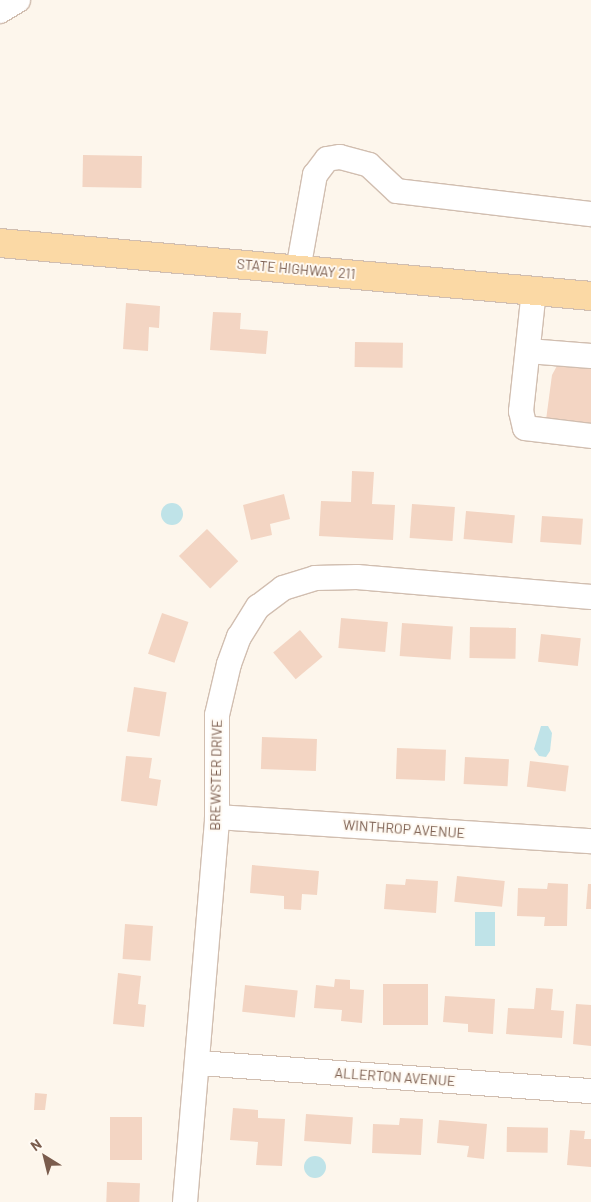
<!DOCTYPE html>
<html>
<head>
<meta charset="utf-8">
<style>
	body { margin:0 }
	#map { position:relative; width:591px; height:1202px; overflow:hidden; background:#fdf6ec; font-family:Barlow,sans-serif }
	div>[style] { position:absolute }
	.water>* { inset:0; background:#bfe3e8; transform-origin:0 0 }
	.round { border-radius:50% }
	.building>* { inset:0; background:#f3d5c3; transform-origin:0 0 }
	.roads { filter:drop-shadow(1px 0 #d1beb0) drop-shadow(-1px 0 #d1beb0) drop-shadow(0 1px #d1beb0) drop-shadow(0 -1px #d1beb0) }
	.minor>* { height:24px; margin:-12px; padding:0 12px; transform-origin:12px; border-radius:12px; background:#fff }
	.major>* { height:28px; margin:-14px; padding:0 14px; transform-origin:14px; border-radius:14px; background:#fbd9a5 }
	span { translate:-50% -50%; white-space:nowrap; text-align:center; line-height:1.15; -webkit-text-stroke:4px #fffaf3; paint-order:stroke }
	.street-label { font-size:14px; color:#7a5c4d }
	.north { position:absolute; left:20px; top:1132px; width:50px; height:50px; -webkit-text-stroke:4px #fffaf3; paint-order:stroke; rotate:324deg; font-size:14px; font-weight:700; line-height:20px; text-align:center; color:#7a5c4d }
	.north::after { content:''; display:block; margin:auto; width:18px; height:22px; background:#7a5c4d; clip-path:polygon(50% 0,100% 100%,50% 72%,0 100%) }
</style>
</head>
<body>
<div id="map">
	<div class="water">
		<div class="round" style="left:161px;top:503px;width:22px;height:22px"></div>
		<div style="clip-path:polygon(541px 726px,548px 726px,552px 733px,550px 751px,546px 757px,539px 756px,534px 749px)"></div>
		<div style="left:475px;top:912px;width:20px;height:34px"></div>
		<div class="round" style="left:304px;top:1156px;width:22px;height:22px"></div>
	</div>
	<div class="building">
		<div style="left:83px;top:155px;width:59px;height:32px;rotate:1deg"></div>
		<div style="clip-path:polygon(126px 303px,160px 306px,159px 328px,149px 327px,148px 351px,123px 349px)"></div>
		<div style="clip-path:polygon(213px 312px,241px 313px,240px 329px,268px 331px,266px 354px,210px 350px)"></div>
		<div style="left:355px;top:342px;width:48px;height:25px;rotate:1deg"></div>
		<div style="clip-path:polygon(558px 364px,591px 364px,591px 424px,546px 420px,552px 375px)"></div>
		<div style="clip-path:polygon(352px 471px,374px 472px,372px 504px,395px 505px,393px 540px,319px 536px,321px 501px,351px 502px)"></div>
		<div style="clip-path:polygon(284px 494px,290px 519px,270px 524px,272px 535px,251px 540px,243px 505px)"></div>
		<div style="left:412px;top:504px;width:43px;height:34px;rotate:4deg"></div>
		<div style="left:466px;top:511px;width:49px;height:28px;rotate:5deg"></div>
		<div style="left:542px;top:516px;width:41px;height:26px;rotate:4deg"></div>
		<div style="left:207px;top:529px;width:45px;height:39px;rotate:46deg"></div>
		<div style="left:162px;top:613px;width:28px;height:43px;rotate:19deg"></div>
		<div style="left:341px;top:618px;width:47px;height:30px;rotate:5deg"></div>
		<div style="left:402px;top:623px;width:51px;height:33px;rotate:4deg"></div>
		<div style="left:470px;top:627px;width:46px;height:31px;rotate:1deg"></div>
		<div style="left:300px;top:630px;width:35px;height:35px;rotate:50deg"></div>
		<div style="left:541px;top:634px;width:40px;height:28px;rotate:6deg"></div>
		<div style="left:134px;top:687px;width:33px;height:45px;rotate:9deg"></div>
		<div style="left:262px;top:737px;width:55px;height:32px;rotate:2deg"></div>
		<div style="left:397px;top:748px;width:49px;height:31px;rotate:2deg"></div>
		<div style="clip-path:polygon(126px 756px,152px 758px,149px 778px,161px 780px,157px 806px,121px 801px)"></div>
		<div style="left:465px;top:757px;width:44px;height:27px;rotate:3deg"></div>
		<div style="left:530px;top:761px;width:39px;height:26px;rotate:7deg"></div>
		<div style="clip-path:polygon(252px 865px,319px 871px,317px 895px,302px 894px,301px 910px,284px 909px,284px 896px,250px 893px)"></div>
		<div style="left:457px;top:876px;width:48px;height:26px;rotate:6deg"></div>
		<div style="clip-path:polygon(406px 879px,438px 881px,436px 913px,384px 909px,386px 884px,405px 885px)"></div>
		<div style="clip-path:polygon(548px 883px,568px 884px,567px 926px,544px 926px,545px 917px,517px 916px,518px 888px,547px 889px)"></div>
		<div style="clip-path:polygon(588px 884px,591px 884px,591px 909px,586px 909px)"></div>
		<div style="left:125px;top:924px;width:28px;height:35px;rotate:4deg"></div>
		<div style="clip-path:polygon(118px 973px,141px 976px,138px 1004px,146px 1005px,144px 1027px,113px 1024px)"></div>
		<div style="clip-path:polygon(335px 979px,350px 980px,350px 989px,364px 990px,362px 1023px,341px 1021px,342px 1010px,314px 1008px,316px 985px,334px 987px)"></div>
		<div style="left:383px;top:984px;width:45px;height:41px"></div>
		<div style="left:245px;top:985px;width:53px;height:27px;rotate:6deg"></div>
		<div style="clip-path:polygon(536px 988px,553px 989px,551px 1010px,564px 1011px,562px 1038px,506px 1034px,508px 1008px,534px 1009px)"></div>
		<div style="clip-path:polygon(445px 996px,495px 999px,493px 1034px,468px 1032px,468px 1024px,443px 1022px)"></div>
		<div style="clip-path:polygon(576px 1004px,591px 1005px,591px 1046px,573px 1044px)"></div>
		<div style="clip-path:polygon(35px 1093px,47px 1094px,45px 1110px,34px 1110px)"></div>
		<div style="clip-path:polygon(233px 1108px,258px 1110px,258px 1118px,285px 1119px,282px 1166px,256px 1165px,258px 1142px,230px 1140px)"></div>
		<div style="left:306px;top:1114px;width:47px;height:27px;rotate:4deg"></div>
		<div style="left:110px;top:1117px;width:32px;height:43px"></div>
		<div style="clip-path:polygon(400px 1118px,423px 1119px,421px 1155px,372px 1153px,373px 1124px,399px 1125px)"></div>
		<div style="clip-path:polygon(439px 1120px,487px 1124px,484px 1159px,467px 1157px,469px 1146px,437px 1143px)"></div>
		<div style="left:507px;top:1127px;width:41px;height:25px;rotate:1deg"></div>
		<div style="clip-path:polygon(570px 1130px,585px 1131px,584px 1139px,591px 1139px,591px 1167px,567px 1165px)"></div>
		<div style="left:107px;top:1182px;width:33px;height:20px;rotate:2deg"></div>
	</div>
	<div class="roads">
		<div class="minor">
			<div style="left:0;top:11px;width:21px;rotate:-31deg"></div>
			<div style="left:298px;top:270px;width:97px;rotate:-79.9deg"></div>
			<div style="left:315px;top:175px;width:20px;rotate:-53deg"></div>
			<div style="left:327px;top:159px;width:13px;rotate:-9deg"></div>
			<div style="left:340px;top:157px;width:30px;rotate:15deg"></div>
			<div style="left:369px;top:165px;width:38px;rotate:43deg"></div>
			<div style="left:397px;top:191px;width:195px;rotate:6.8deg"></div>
			<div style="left:534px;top:290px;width:122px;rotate:96.1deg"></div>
			<div style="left:521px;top:411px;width:17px;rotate:77deg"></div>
			<div style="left:525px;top:428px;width:66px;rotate:6.9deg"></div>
			<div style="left:528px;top:351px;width:63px;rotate:4.5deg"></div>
			<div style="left:217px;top:817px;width:375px;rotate:3.7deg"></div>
			<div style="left:199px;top:1063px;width:393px;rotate:4.1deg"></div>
			<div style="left:185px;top:1202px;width:386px;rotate:-85.2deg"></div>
			<div style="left:217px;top:817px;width:102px;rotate:-90deg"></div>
			<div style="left:217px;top:715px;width:52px;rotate:-76.8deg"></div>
			<div style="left:229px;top:664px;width:29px;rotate:-70deg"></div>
			<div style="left:239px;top:637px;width:36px;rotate:-58deg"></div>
			<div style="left:258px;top:607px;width:31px;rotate:-37deg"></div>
			<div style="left:283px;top:588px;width:34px;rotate:-17deg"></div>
			<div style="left:315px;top:578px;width:42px;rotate:-1.4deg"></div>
			<div style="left:357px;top:577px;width:235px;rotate:4.9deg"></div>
		</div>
		<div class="major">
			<div style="left:0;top:243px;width:593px;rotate:5.12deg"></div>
		</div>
	</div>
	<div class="street-label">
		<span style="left:296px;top:269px;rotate:5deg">STATE HIGHWAY 211</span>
		<span style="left:216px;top:775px;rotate:-89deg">BREWSTER DRIVE</span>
		<span style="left:404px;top:829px;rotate:4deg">WINTHROP AVENUE</span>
		<span style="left:395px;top:1077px;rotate:4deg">ALLERTON AVENUE</span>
	</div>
	<div class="north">N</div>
</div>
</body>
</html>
